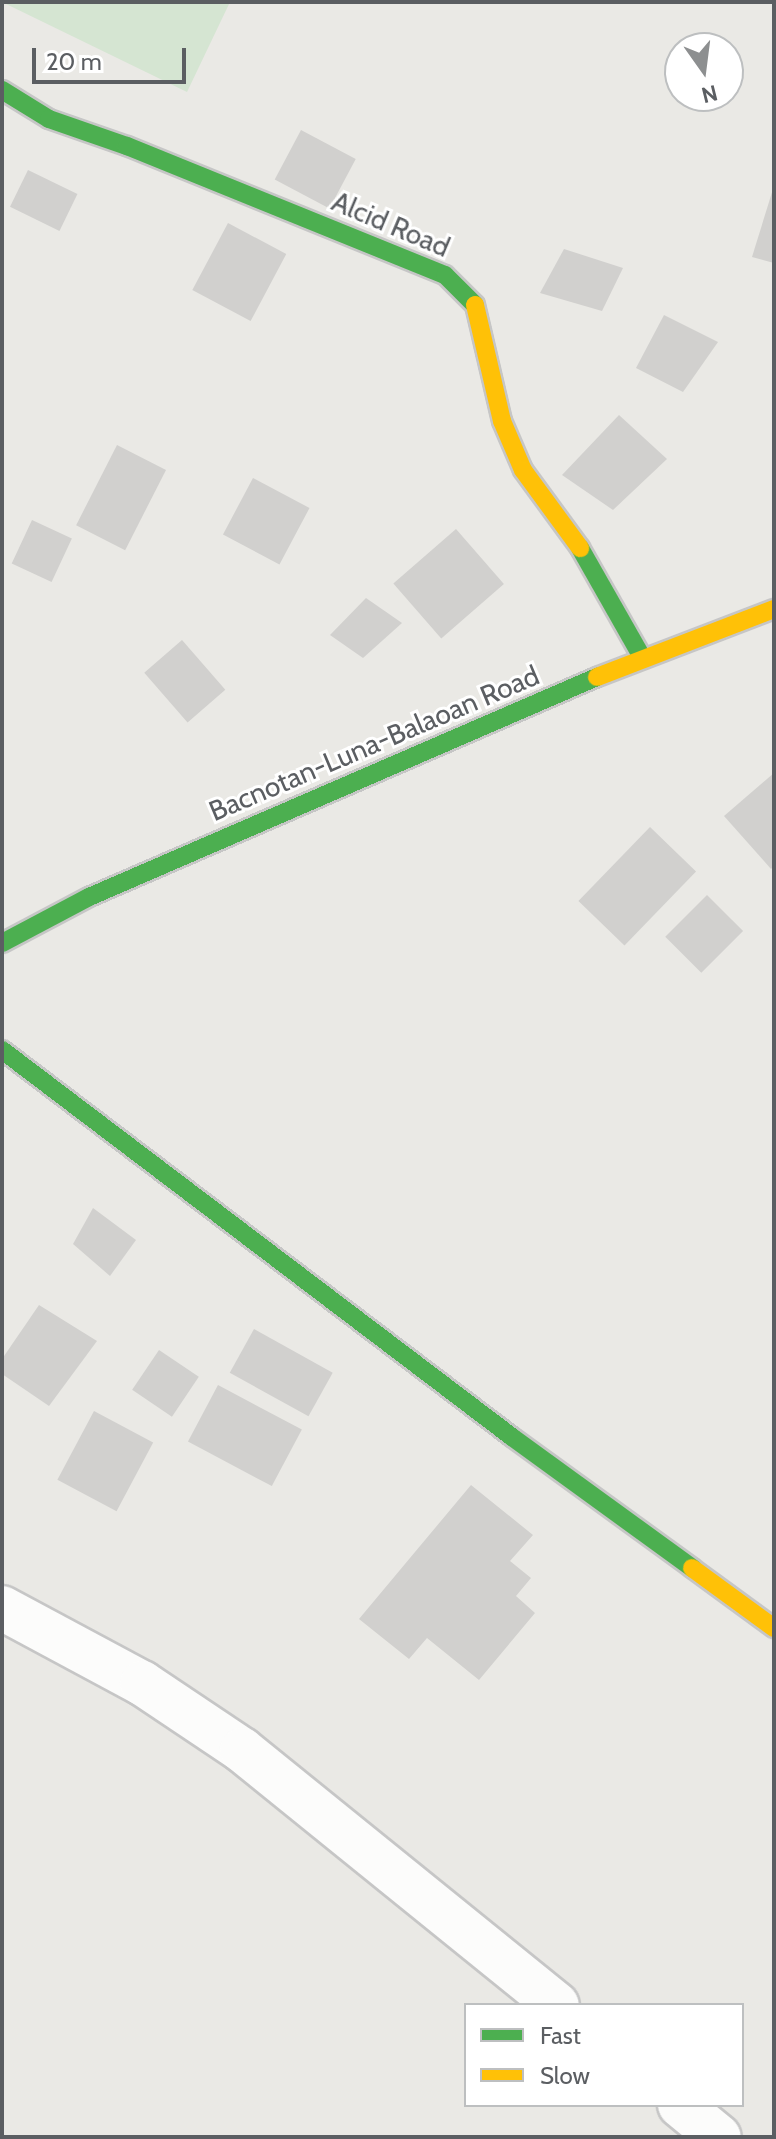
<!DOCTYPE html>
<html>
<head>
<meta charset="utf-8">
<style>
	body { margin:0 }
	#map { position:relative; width:776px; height:2139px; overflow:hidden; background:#eae9e5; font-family:Cabin,sans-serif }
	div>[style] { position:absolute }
	.green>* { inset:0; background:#d5e5d2 }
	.building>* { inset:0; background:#d1d0ce; transform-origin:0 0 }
	.roads { filter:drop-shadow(2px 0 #c6c6c6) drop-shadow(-2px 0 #c6c6c6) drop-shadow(0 2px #c6c6c6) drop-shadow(0 -2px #c6c6c6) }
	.street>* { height:44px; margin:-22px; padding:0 22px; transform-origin:22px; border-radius:22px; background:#fcfcfb }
	.fast>* { height:18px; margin:-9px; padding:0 9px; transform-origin:9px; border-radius:9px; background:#4caf50 }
	.slow>* { height:18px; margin:-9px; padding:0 9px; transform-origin:9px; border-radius:9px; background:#ffc107 }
	span { translate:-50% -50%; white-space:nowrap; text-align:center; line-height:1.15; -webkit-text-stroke:6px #fff; paint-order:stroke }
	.street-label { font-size:28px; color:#5b5e62 }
	.frame { position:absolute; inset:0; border:4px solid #5b5e62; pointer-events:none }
	.legend { position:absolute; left:464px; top:2003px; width:280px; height:104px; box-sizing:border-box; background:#fff; border:2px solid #bdbfc0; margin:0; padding:10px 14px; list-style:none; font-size:24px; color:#5b5e62 }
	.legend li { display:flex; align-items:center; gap:16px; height:40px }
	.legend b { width:40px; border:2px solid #bdbfc0 }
	.north { position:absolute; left:664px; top:32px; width:80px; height:80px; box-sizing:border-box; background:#fff; border:2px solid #bdbfc0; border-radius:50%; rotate:166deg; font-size:22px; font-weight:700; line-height:32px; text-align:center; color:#5b5e62 }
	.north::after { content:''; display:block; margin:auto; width:28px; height:36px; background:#8d8f90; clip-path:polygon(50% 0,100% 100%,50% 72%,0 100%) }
	.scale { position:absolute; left:32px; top:48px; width:154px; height:36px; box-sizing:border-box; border:4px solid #5b5e62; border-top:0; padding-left:10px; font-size:24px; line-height:28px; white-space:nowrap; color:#5b5e62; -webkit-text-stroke:6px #fff; paint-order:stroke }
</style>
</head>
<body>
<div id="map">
	<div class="green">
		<div style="clip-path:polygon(2px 2px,230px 2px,187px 92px)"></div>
	</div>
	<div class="building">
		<div style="left:301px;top:130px;width:62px;height:56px;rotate:28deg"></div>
		<div style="left:28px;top:170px;width:55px;height:41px;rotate:26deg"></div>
		<div style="clip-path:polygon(773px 189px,774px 189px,774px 263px,752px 257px)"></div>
		<div style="left:228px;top:223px;width:66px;height:76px;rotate:28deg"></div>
		<div style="clip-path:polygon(564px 249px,623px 268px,602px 311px,540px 293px)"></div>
		<div style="clip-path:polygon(664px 315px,718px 342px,683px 392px,636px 368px)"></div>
		<div style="clip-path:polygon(619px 415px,667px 459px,613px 510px,562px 475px)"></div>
		<div style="left:117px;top:445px;width:55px;height:90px;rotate:27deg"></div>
		<div style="left:253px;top:478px;width:64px;height:64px;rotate:28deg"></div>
		<div style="left:32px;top:520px;width:44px;height:48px;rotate:25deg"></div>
		<div style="left:456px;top:529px;width:73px;height:83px;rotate:49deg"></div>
		<div style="clip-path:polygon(366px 598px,402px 623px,363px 658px,330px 635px)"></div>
		<div style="left:182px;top:640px;width:66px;height:50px;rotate:49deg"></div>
		<div style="clip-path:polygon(774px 773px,774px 866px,771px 869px,724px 816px)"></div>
		<div style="left:650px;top:827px;width:64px;height:103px;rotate:44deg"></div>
		<div style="left:707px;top:895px;width:51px;height:59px;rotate:45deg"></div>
		<div style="clip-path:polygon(93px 1208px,136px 1240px,110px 1276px,73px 1244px)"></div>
		<div style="clip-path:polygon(39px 1305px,97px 1341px,49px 1406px,2px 1374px,2px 1359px)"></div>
		<div style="left:254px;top:1329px;width:90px;height:50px;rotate:29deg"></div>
		<div style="left:159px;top:1350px;width:48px;height:48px;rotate:34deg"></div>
		<div style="left:218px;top:1385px;width:95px;height:64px;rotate:28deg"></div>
		<div style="left:94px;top:1411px;width:67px;height:78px;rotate:28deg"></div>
		<div style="clip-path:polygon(471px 1485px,533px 1535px,510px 1561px,531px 1578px,516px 1596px,535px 1613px,479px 1680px,427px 1638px,409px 1659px,359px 1619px)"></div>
	</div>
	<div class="roads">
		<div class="street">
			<div style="left:2px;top:1608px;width:159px;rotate:28.2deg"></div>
			<div style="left:142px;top:1683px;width:120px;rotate:33.8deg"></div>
			<div style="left:242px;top:1750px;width:405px;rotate:39deg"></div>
			<div style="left:680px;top:2105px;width:50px;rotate:39.4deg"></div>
		</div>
		<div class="fast">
			<div style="left:2px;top:90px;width:55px;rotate:31.7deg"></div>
			<div style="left:49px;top:119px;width:83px;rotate:19.1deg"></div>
			<div style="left:127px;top:146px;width:343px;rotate:22.1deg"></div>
			<div style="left:445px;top:275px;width:42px;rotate:45deg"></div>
			<div style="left:580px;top:548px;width:125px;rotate:60.4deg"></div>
			<div style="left:2px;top:943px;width:98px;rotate:-27.9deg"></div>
			<div style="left:89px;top:897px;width:554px;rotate:-23.42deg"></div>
			<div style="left:2px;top:1050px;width:640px;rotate:37.19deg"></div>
			<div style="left:512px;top:1437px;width:223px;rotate:36deg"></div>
		</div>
		<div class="slow">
			<div style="left:475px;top:305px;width:119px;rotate:76.9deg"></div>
			<div style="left:502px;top:421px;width:53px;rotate:66.8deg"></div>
			<div style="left:523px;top:470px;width:97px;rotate:53.8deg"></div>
			<div style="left:597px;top:677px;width:190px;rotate:-21deg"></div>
			<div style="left:692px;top:1568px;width:102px;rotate:36.2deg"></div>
		</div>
	</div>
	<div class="street-label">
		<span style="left:391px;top:224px;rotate:23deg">Alcid Road</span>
		<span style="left:374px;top:743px;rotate:-23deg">Bacnotan-Luna-Balaoan Road</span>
	</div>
	<div class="frame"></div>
	<ul class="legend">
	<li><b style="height:10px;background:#4caf50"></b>Fast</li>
	<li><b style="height:10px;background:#ffc107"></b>Slow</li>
	</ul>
	<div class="north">N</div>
	<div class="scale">20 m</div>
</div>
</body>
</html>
